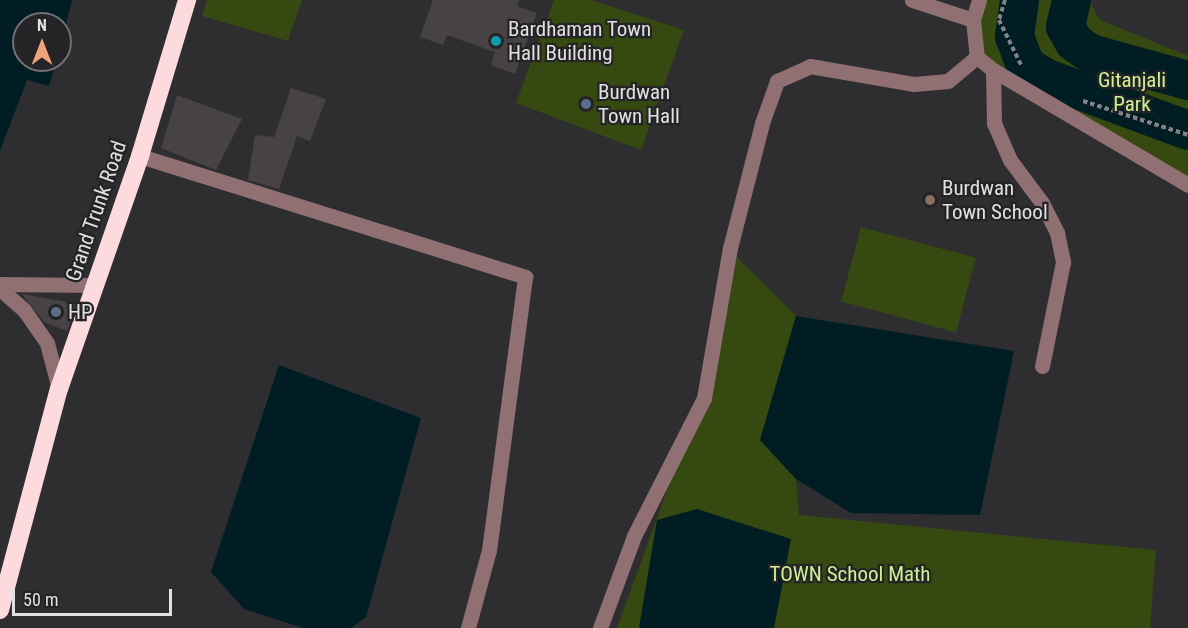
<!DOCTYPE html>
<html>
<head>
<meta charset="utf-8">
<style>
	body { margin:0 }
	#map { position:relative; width:1188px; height:628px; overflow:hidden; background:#2e2e31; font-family:"Roboto Condensed",sans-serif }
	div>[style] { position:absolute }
	.green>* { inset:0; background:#364910; transform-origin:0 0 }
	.water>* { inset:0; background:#001d24 }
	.river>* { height:39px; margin:-19.5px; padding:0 19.5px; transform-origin:19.5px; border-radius:19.5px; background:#001d24 }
	.building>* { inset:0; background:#474244 }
	.path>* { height:4px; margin-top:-2px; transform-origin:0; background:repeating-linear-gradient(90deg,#838386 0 4.5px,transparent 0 7.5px) }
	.minor>* { height:15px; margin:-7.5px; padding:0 7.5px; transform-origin:7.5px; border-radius:7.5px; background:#917073 }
	.highway>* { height:18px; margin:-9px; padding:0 9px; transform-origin:9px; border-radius:9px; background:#fcdadd }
	.dots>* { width:16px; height:16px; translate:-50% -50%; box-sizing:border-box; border:3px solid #242427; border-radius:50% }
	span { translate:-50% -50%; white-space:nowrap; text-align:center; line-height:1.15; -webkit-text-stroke:4.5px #242427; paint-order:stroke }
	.poi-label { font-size:21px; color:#e1e0e3 }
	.left { translate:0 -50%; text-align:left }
	.park-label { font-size:21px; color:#ccf093 }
	.street-label { font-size:21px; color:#e1e0e3 }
	.north { position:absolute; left:12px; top:12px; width:60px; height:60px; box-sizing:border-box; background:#242427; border:2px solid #706f72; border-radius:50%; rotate:0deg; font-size:16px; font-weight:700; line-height:24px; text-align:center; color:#e1e0e3 }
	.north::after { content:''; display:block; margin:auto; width:21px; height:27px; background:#f0a27b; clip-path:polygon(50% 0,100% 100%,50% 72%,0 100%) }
	.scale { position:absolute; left:12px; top:589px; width:160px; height:27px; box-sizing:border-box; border:3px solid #e1e0e3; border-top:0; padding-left:8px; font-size:18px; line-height:21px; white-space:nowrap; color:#e1e0e3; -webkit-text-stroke:4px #242427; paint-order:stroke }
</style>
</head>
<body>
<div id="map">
	<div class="green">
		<div style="clip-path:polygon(207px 0,302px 0,288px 41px,202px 16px)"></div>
		<div style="clip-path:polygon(554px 0,591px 0,684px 30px,641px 150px,516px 103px)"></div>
		<div style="clip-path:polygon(979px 0,1092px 0,1091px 5px,1100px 20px,1188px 56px,1188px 185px,977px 57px)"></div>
		<div style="left:861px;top:227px;width:119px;height:77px;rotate:15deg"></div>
		<div style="clip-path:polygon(731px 251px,796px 316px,760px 440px,796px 479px,799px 515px,1156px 550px,1150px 628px,617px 628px,668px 488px,706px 399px)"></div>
	</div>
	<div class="water">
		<div style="clip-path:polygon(0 0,72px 0,60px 49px,60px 24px,24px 24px,24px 60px,57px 60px,49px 86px,27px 80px,0 151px)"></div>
		<div style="clip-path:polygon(796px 316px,1014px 351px,980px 515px,851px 513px,796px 479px,760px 440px)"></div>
		<div style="clip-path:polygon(279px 365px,421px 418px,366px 617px,351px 628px,303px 628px,244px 609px,211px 572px)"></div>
		<div style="clip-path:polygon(697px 509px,791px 539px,774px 628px,639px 628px,657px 520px)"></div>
	</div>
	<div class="river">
		<div style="left:1019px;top:0;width:36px;rotate:98deg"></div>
		<div style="left:1014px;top:36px;width:31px;rotate:69deg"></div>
		<div style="left:1025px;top:65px;width:22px;rotate:32deg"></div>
		<div style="left:1044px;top:77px;width:153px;rotate:20.2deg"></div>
		<div style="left:1071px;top:0;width:27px;rotate:103deg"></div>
		<div style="left:1065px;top:26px;width:18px;rotate:61deg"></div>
		<div style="left:1074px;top:42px;width:19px;rotate:35deg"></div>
		<div style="left:1090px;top:53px;width:102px;rotate:15.4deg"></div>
	</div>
	<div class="building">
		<div style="clip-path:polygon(433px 0,519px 0,517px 6px,537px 13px,515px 74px,491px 65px,495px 52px,447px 35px,443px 45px,420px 37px)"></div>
		<div style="clip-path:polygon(291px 88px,326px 99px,310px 141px,297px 136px,279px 189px,248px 180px,255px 135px,274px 137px)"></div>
		<div style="clip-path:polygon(177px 95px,242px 119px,216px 170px,161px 148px)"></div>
		<div style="clip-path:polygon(22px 294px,77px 304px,67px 331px,44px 322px)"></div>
	</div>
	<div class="path">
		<div style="left:1005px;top:0;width:21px;rotate:107deg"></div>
		<div style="left:999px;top:20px;width:50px;rotate:63.9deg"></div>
		<div style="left:1083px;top:101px;width:110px;rotate:17.9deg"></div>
	</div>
	<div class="minor">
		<div style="left:912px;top:0;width:64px;rotate:18.2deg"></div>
		<div style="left:979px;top:0;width:21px;rotate:107deg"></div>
		<div style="left:973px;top:20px;width:37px;rotate:84deg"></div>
		<div style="left:977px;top:57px;width:21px;rotate:39deg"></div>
		<div style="left:993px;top:70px;width:226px;rotate:30.5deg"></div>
		<div style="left:993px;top:70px;width:53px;rotate:88.9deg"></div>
		<div style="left:994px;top:123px;width:40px;rotate:66.6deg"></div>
		<div style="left:1010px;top:160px;width:54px;rotate:53.3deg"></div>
		<div style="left:1042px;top:203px;width:34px;rotate:63deg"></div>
		<div style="left:1057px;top:233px;width:30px;rotate:78deg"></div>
		<div style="left:1063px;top:262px;width:106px;rotate:101.4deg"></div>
		<div style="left:140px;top:156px;width:404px;rotate:17.4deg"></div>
		<div style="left:525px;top:277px;width:275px;rotate:97.5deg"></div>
		<div style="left:489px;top:550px;width:81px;rotate:105.1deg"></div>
		<div style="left:0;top:284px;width:94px;rotate:0.6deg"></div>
		<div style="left:0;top:289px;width:32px;rotate:41deg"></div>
		<div style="left:24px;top:310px;width:40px;rotate:55.1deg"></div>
		<div style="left:47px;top:343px;width:48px;rotate:75.4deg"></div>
		<div style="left:600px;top:628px;width:98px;rotate:-69.7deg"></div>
		<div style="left:634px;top:536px;width:155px;rotate:-63.1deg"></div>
		<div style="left:704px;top:398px;width:152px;rotate:-80.2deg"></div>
		<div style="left:730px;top:248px;width:129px;rotate:-75.6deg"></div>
		<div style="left:762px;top:123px;width:45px;rotate:-70.3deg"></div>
		<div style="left:777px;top:81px;width:36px;rotate:-24deg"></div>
		<div style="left:810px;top:66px;width:106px;rotate:9.8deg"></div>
		<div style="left:914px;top:84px;width:34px;rotate:-5deg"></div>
		<div style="left:948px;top:81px;width:38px;rotate:-40deg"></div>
	</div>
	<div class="highway">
		<div style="left:0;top:610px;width:229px;rotate:-75.1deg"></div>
		<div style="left:59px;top:389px;width:247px;rotate:-70.8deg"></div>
		<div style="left:140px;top:156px;width:163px;rotate:-73.2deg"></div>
	</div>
	<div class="dots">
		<div style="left:496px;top:41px;background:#0f9aa8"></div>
		<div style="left:586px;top:104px;background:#5c6f8a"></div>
		<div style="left:930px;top:200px;background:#8d6e63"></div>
		<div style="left:56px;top:312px;background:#5c6f8a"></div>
	</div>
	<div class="poi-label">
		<span class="left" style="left:508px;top:41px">Bardhaman Town<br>Hall Building</span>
		<span class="left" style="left:598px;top:104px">Burdwan<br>Town Hall</span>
		<span class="left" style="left:942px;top:200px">Burdwan<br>Town School</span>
		<span class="left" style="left:68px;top:312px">HP</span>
	</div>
	<div class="park-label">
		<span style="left:1132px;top:92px">Gitanjali<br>Park</span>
		<span style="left:850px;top:574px">TOWN School Math</span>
	</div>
	<div class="street-label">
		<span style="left:96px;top:211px;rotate:-71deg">Grand Trunk Road</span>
	</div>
	<div class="north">N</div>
	<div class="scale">50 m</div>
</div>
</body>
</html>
